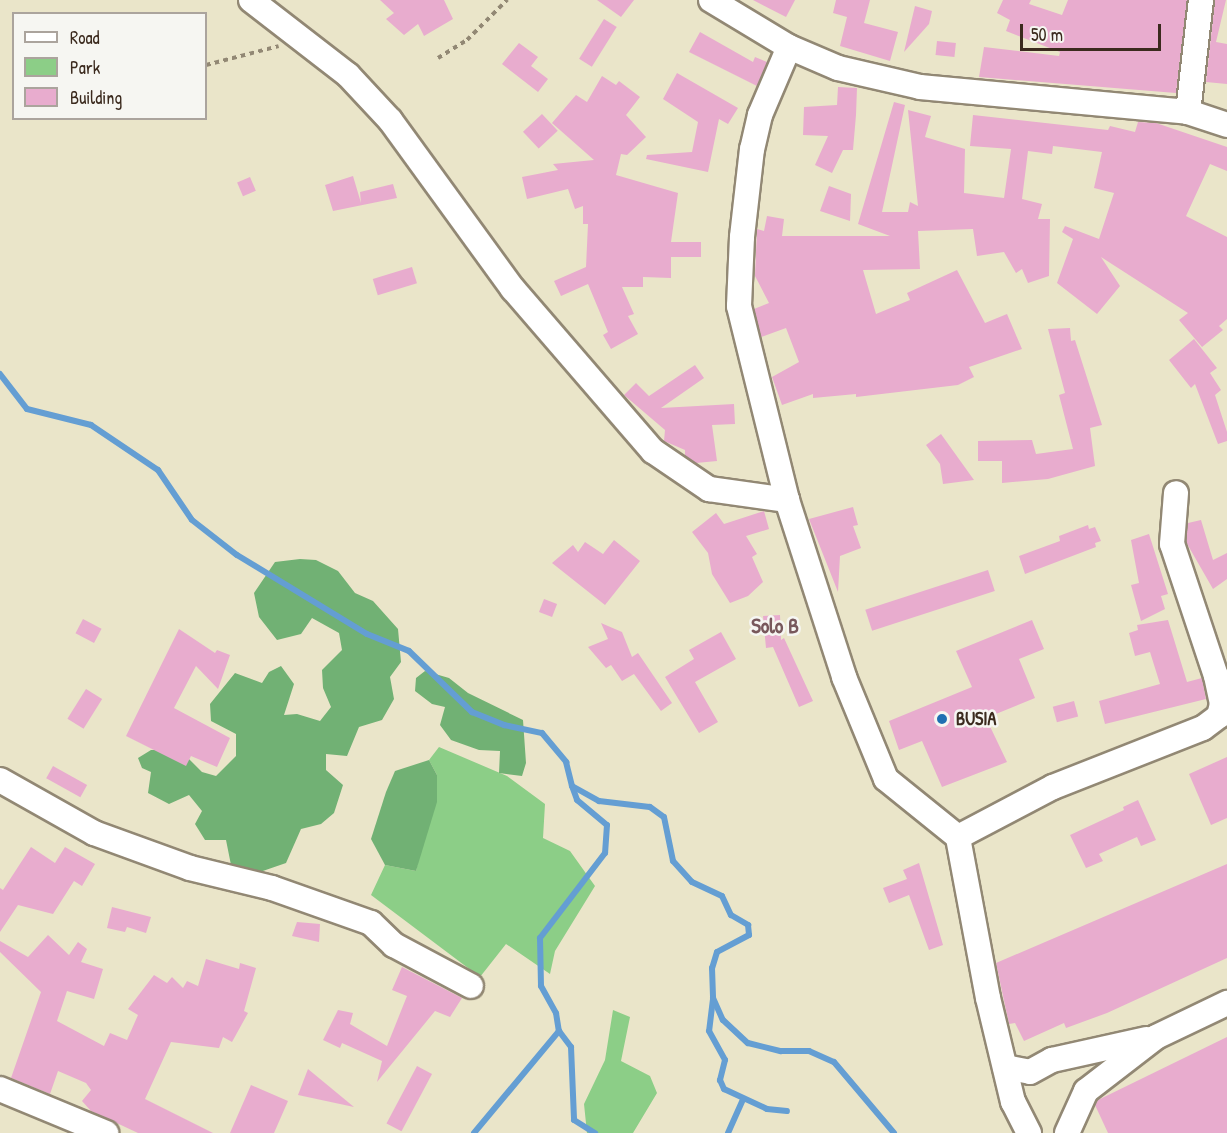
<!DOCTYPE html>
<html>
<head>
<meta charset="utf-8">
<style>
	body { margin:0 }
	#map { position:relative; width:1227px; height:1133px; overflow:hidden; background:#eae5c9; font-family:"Patrick Hand",sans-serif }
	div>[style] { position:absolute }
	.green>* { inset:0; background:#8cce87 }
	.forest>* { inset:0; background:#71b174 }
	.stream>* { height:6px; margin:-3px; padding:0 3px; transform-origin:3px; border-radius:3px; background:#649ed3 }
	.building>* { inset:0; background:#e8acce; transform-origin:0 0 }
	.path>* { height:4px; margin-top:-2px; transform-origin:0; background:repeating-linear-gradient(90deg,#928874 0 4.5px,transparent 0 9px) }
	.roads { filter:drop-shadow(2px 0 #928874) drop-shadow(-2px 0 #928874) drop-shadow(0 2px #928874) drop-shadow(0 -2px #928874) }
	.minor>* { height:24px; margin:-12px; padding:0 12px; transform-origin:12px; border-radius:12px; background:#fff }
	.dots>* { width:16px; height:16px; translate:-50% -50%; box-sizing:border-box; border:3px solid #f6f6f2; border-radius:50% }
	span { translate:-50% -50%; white-space:nowrap; text-align:center; line-height:1.15; -webkit-text-stroke:5px #f6f6f2; paint-order:stroke }
	.poi-label { font-size:18px; color:#3b2a1e; font-weight:700 }
	.left { translate:0 -50%; text-align:left }
	.quarter-label { font-size:21px; color:#78585c; font-weight:700 }
	.legend { position:absolute; left:12px; top:12px; width:195px; height:108px; box-sizing:border-box; background:#f6f6f2; border:2px solid #aba49d; margin:0; padding:8px 10px; list-style:none; font-size:18px; color:#3b2a1e }
	.legend li { display:flex; align-items:center; gap:12px; height:30px }
	.legend b { width:30px; border:2px solid #aba49d }
	.scale { position:absolute; left:1020px; top:24px; width:141px; height:27px; box-sizing:border-box; border:3px solid #3b2a1e; border-top:0; padding-left:8px; font-size:18px; line-height:21px; white-space:nowrap; color:#3b2a1e; -webkit-text-stroke:4px #f6f6f2; paint-order:stroke }
</style>
</head>
<body>
<div id="map">
	<div class="green">
		<div style="clip-path:polygon(439px 747px,507px 776px,545px 804px,543px 838px,570px 851px,595px 886px,555px 951px,550px 974px,506px 944px,480px 977px,371px 895px,385px 865px,416px 871px,437px 775px,429px 760px)"></div>
		<div style="clip-path:polygon(613px 1010px,630px 1017px,621px 1061px,650px 1076px,657px 1093px,633px 1133px,587px 1133px,584px 1104px,605px 1060px)"></div>
	</div>
	<div class="forest">
		<div style="clip-path:polygon(300px 559px,316px 560px,338px 571px,355px 593px,373px 601px,398px 629px,401px 662px,390px 677px,394px 699px,382px 720px,359px 727px,347px 756px,326px 754px,326px 770px,343px 785px,334px 813px,321px 824px,301px 829px,286px 863px,257px 873px,231px 865px,226px 840px,205px 840px,195px 824px,202px 811px,189px 795px,169px 804px,148px 793px,151px 772px,142px 768px,138px 758px,151px 750px,169px 750px,185px 755px,202px 772px,216px 776px,236px 756px,236px 734px,211px 721px,210px 704px,235px 673px,262px 683px,269px 672px,281px 666px,294px 684px,284px 715px,297px 714px,320px 721px,331px 707px,323px 688px,322px 670px,342px 650px,339px 633px,312px 618px,301px 634px,277px 640px,259px 617px,254px 593px,275px 562px)"></div>
		<div style="clip-path:polygon(425px 671px,449px 678px,468px 693px,523px 720px,526px 763px,522px 776px,499px 773px,500px 751px,479px 750px,451px 740px,440px 725px,445px 707px,432px 704px,415px 691px,416px 678px)"></div>
		<div style="clip-path:polygon(429px 760px,437px 775px,437px 802px,416px 871px,385px 865px,371px 839px,386px 792px,395px 771px)"></div>
	</div>
	<div class="stream">
		<div style="left:0;top:374px;width:44px;rotate:52.4deg"></div>
		<div style="left:27px;top:409px;width:66px;rotate:14deg"></div>
		<div style="left:91px;top:425px;width:81px;rotate:33.9deg"></div>
		<div style="left:158px;top:470px;width:60px;rotate:55.8deg"></div>
		<div style="left:192px;top:520px;width:57px;rotate:37.9deg"></div>
		<div style="left:237px;top:555px;width:152px;rotate:31.3deg"></div>
		<div style="left:367px;top:634px;width:45px;rotate:22deg"></div>
		<div style="left:409px;top:651px;width:88px;rotate:44.1deg"></div>
		<div style="left:472px;top:712px;width:35px;rotate:22deg"></div>
		<div style="left:504px;top:725px;width:39px;rotate:12deg"></div>
		<div style="left:542px;top:733px;width:38px;rotate:50deg"></div>
		<div style="left:566px;top:762px;width:25px;rotate:76deg"></div>
		<div style="left:572px;top:786px;width:31px;rotate:29deg"></div>
		<div style="left:599px;top:801px;width:51px;rotate:6.7deg"></div>
		<div style="left:650px;top:807px;width:17px;rotate:36deg"></div>
		<div style="left:664px;top:817px;width:45px;rotate:78.4deg"></div>
		<div style="left:673px;top:861px;width:28px;rotate:48deg"></div>
		<div style="left:692px;top:882px;width:33px;rotate:25deg"></div>
		<div style="left:722px;top:896px;width:21px;rotate:65deg"></div>
		<div style="left:731px;top:915px;width:20px;rotate:30deg"></div>
		<div style="left:748px;top:925px;width:10px;rotate:84deg"></div>
		<div style="left:749px;top:935px;width:36px;rotate:152deg"></div>
		<div style="left:717px;top:952px;width:17px;rotate:107deg"></div>
		<div style="left:712px;top:968px;width:30px;rotate:88deg"></div>
		<div style="left:713px;top:998px;width:24px;rotate:66deg"></div>
		<div style="left:723px;top:1020px;width:34px;rotate:43deg"></div>
		<div style="left:748px;top:1043px;width:34px;rotate:14deg"></div>
		<div style="left:781px;top:1051px;width:28px"></div>
		<div style="left:809px;top:1051px;width:27px;rotate:24deg"></div>
		<div style="left:834px;top:1062px;width:93px;rotate:49.8deg"></div>
		<div style="left:572px;top:786px;width:15px;rotate:70deg"></div>
		<div style="left:577px;top:800px;width:39px;rotate:40deg"></div>
		<div style="left:607px;top:825px;width:28px;rotate:94deg"></div>
		<div style="left:605px;top:853px;width:107px;rotate:127.4deg"></div>
		<div style="left:540px;top:938px;width:48px;rotate:88.8deg"></div>
		<div style="left:541px;top:986px;width:31px;rotate:61deg"></div>
		<div style="left:556px;top:1013px;width:18px;rotate:81deg"></div>
		<div style="left:559px;top:1031px;width:20px;rotate:53deg"></div>
		<div style="left:571px;top:1047px;width:73px;rotate:87.6deg"></div>
		<div style="left:574px;top:1120px;width:25px;rotate:32deg"></div>
		<div style="left:713px;top:999px;width:32px;rotate:97deg"></div>
		<div style="left:709px;top:1031px;width:33px;rotate:61deg"></div>
		<div style="left:725px;top:1060px;width:21px;rotate:104deg"></div>
		<div style="left:720px;top:1080px;width:10px;rotate:66deg"></div>
		<div style="left:724px;top:1089px;width:47px;rotate:24.9deg"></div>
		<div style="left:767px;top:1109px;width:20px;rotate:6deg"></div>
		<div style="left:474px;top:1133px;width:133px;rotate:-50.2deg"></div>
		<div style="left:728px;top:1133px;width:37px;rotate:-66deg"></div>
	</div>
	<div class="building">
		<div style="clip-path:polygon(380px 0,444px 0,453px 19px,424px 36px,418px 24px,404px 35px,386px 19px,394px 13px)"></div>
		<div style="clip-path:polygon(597px 0,634px 0,621px 17px)"></div>
		<div style="clip-path:polygon(753px 0,795px 0,786px 17px)"></div>
		<div style="clip-path:polygon(836px 0,870px 0,864px 23px,898px 32px,890px 61px,840px 46px,847px 17px,833px 13px)"></div>
		<div style="clip-path:polygon(1003px 0,1031px 0,1029px 4px,1062px 15px,1068px 0,1187px 0,1176px 93px,979px 77px,984px 47px,1059px 56px,1060px 52px,1006px 31px,1010px 20px,997px 13px)"></div>
		<div style="clip-path:polygon(1215px 0,1226px 0,1216px 42px,1227px 44px,1227px 84px,1206px 82px)"></div>
		<div style="clip-path:polygon(915px 6px,932px 11px,929px 24px,904px 52px)"></div>
		<div style="left:604px;top:19px;width:15px;height:47px;rotate:32deg"></div>
		<div style="clip-path:polygon(700px 32px,753px 62px,755px 57px,767px 62px,757px 86px,689px 52px)"></div>
		<div style="left:937px;top:41px;width:19px;height:14px;rotate:6deg"></div>
		<div style="clip-path:polygon(519px 43px,538px 57px,531px 66px,548px 79px,538px 92px,502px 64px)"></div>
		<div style="clip-path:polygon(677px 73px,738px 108px,728px 124px,719px 119px,708px 172px,646px 159px,647px 155px,692px 152px,698px 122px,663px 99px)"></div>
		<div style="clip-path:polygon(602px 76px,616px 85px,619px 81px,640px 97px,626px 115px,646px 137px,627px 155px,621px 154px,616px 175px,678px 193px,671px 242px,701px 242px,701px 257px,671px 257px,671px 278px,643px 277px,643px 287px,622px 287px,634px 314px,628px 316px,638px 334px,611px 349px,603px 335px,608px 332px,588px 284px,561px 296px,554px 281px,586px 267px,588px 224px,583px 224px,583px 206px,575px 209px,568px 189px,527px 199px,522px 177px,558px 170px,553px 164px,594px 160px,552px 123px,576px 95px,587px 102px)"></div>
		<div style="clip-path:polygon(838px 87px,857px 88px,856px 115px,853px 150px,843px 150px,832px 173px,815px 165px,828px 136px,803px 135px,804px 107px,837px 105px)"></div>
		<div style="clip-path:polygon(894px 102px,905px 105px,882px 212px,908px 212px,910px 202px,918px 206px,908px 110px,931px 116px,925px 137px,965px 149px,964px 193px,1004px 198px,1011px 149px,970px 146px,973px 115px,1108px 130px,1110px 126px,1135px 132px,1138px 122px,1156px 123px,1227px 147px,1227px 171px,1210px 164px,1186px 216px,1227px 237px,1227px 319px,1219px 326px,1223px 330px,1202px 347px,1179px 320px,1188px 313px,1101px 257px,1120px 286px,1097px 314px,1057px 283px,1073px 239px,1062px 232px,1065px 226px,1099px 239px,1114px 193px,1094px 188px,1102px 152px,1053px 146px,1052px 154px,1028px 151px,1022px 199px,1042px 204px,1038px 219px,1050px 219px,1049px 276px,1028px 283px,1022px 269px,1016px 273px,1004px 252px,977px 256px,973px 229px,918px 231px,920px 269px,863px 270px,876px 314px,910px 300px,907px 293px,957px 270px,985px 323px,1007px 314px,1022px 349px,969px 367px,974px 377px,958px 385px,856px 397px,856px 394px,813px 398px,813px 394px,782px 405px,772px 377px,799px 362px,786px 328px,761px 337px,754px 309px,769px 303px,755px 276px,757px 229px,764px 231px,767px 216px,784px 219px,782px 236px,890px 236px,858px 224px)"></div>
		<div style="left:542px;top:114px;width:23px;height:26px;rotate:47deg"></div>
		<div style="clip-path:polygon(353px 176px,361px 203px,360px 192px,393px 184px,397px 198px,333px 211px,325px 185px)"></div>
		<div style="left:250px;top:177px;width:15px;height:14px;rotate:67deg"></div>
		<div style="clip-path:polygon(829px 186px,851px 194px,850px 221px,820px 211px)"></div>
		<div style="left:412px;top:267px;width:17px;height:41px;rotate:73deg"></div>
		<div style="clip-path:polygon(1070px 328px,1071px 341px,1075px 340px,1102px 425px,1090px 428px,1095px 466px,1048px 479px,1002px 483px,1002px 461px,978px 461px,978px 441px,1032px 440px,1036px 454px,1073px 449px,1059px 395px,1065px 393px,1048px 329px)"></div>
		<div style="clip-path:polygon(1194px 339px,1217px 368px,1210px 373px,1221px 390px,1215px 395px,1227px 432px,1227px 441px,1218px 444px,1195px 384px,1191px 388px,1169px 360px)"></div>
		<div style="clip-path:polygon(695px 365px,704px 378px,661px 408px,734px 404px,735px 424px,712px 425px,717px 461px,696px 463px,685px 456px,685px 450px,664px 441px,665px 430px,624px 395px,636px 383px,649px 396px)"></div>
		<div style="clip-path:polygon(941px 434px,974px 480px,943px 484px,940px 464px,926px 445px)"></div>
		<div style="clip-path:polygon(853px 507px,858px 525px,853px 526px,861px 548px,840px 556px,838px 592px,809px 519px)"></div>
		<div style="clip-path:polygon(764px 511px,769px 529px,746px 536px,757px 554px,752px 557px,763px 582px,748px 596px,730px 603px,712px 574px,708px 553px,692px 532px,716px 513px,724px 524px)"></div>
		<div style="clip-path:polygon(1201px 520px,1213px 560px,1227px 553px,1227px 579px,1213px 589px,1186px 542px,1188px 523px)"></div>
		<div style="clip-path:polygon(1088px 525px,1089px 529px,1095px 527px,1101px 541px,1095px 543px,1096px 547px,1025px 574px,1019px 556px,1060px 541px,1059px 536px)"></div>
		<div style="clip-path:polygon(1149px 534px,1168px 594px,1161px 596px,1165px 609px,1141px 621px,1131px 585px,1139px 583px,1131px 540px)"></div>
		<div style="clip-path:polygon(614px 540px,640px 561px,605px 605px,552px 563px,573px 545px,578px 552px,585px 542px,603px 554px)"></div>
		<div style="left:988px;top:570px;width:22px;height:129px;rotate:72deg"></div>
		<div style="left:544px;top:599px;width:14px;height:14px;rotate:21deg"></div>
		<div style="clip-path:polygon(780px 615px,781px 640px,784px 638px,813px 701px,799px 707px,773px 647px,766px 648px,763px 616px)"></div>
		<div style="left:83px;top:619px;width:21px;height:16px;rotate:28deg"></div>
		<div style="clip-path:polygon(1032px 620px,1044px 649px,1019px 659px,1035px 698px,986px 718px,1007px 762px,942px 787px,922px 741px,899px 750px,889px 721px,972px 687px,956px 651px)"></div>
		<div style="clip-path:polygon(1168px 620px,1187px 682px,1202px 678px,1206px 699px,1105px 724px,1099px 701px,1160px 684px,1150px 652px,1135px 656px,1129px 633px,1138px 630px,1137px 625px)"></div>
		<div style="clip-path:polygon(601px 623px,622px 632px,632px 657px,638px 653px,672px 703px,661px 711px,634px 674px,622px 681px,611px 665px,606px 668px,588px 647px,608px 639px)"></div>
		<div style="clip-path:polygon(179px 629px,215px 653px,217px 650px,230px 655px,218px 689px,196px 666px,174px 708px,230px 738px,217px 767px,191px 756px,186px 766px,126px 736px)"></div>
		<div style="clip-path:polygon(721px 632px,736px 659px,695px 682px,718px 722px,699px 733px,665px 677px,694px 659px,689px 650px)"></div>
		<div style="left:86px;top:689px;width:19px;height:35px;rotate:32deg"></div>
		<div style="left:1074px;top:701px;width:16px;height:22px;rotate:75deg"></div>
		<div style="clip-path:polygon(1227px 757px,1227px 818px,1211px 825px,1189px 774px)"></div>
		<div style="left:53px;top:766px;width:39px;height:14px;rotate:29deg"></div>
		<div style="clip-path:polygon(1138px 800px,1156px 840px,1141px 846px,1137px 837px,1099px 854px,1103px 861px,1086px 868px,1070px 835px,1124px 810px,1123px 807px)"></div>
		<div style="clip-path:polygon(31px 847px,55px 863px,65px 847px,95px 864px,82px 886px,74px 881px,53px 914px,18px 905px,0 932px,0 888px,3px 890px)"></div>
		<div style="clip-path:polygon(919px 863px,943px 945px,929px 950px,909px 895px,889px 903px,883px 888px,907px 879px,903px 870px)"></div>
		<div style="clip-path:polygon(1227px 864px,1227px 958px,1107px 1013px,1066px 1028px,1064px 1023px,1024px 1041px,1015px 1023px,1009px 1024px,996px 963px)"></div>
		<div style="clip-path:polygon(112px 907px,151px 917px,146px 933px,127px 927px,125px 932px,107px 928px)"></div>
		<div style="clip-path:polygon(297px 922px,320px 924px,319px 942px,292px 936px)"></div>
		<div style="clip-path:polygon(48px 935px,69px 955px,78px 942px,87px 949px,81px 962px,103px 969px,94px 999px,67px 991px,57px 1021px,104px 1046px,110px 1033px,127px 1040px,138px 1015px,128px 1009px,154px 975px,167px 983px,172px 977px,183px 988px,187px 981px,198px 986px,206px 959px,239px 969px,240px 963px,256px 968px,244px 1011px,248px 1013px,232px 1042px,223px 1037px,219px 1048px,171px 1042px,145px 1099px,213px 1133px,138px 1133px,91px 1111px,82px 1101px,91px 1090px,86px 1083px,58px 1071px,50px 1094px,11px 1078px,41px 992px,0 952px,0 941px,28px 957px)"></div>
		<div style="clip-path:polygon(402px 967px,462px 998px,450px 1017px,435px 1011px,377px 1082px,382px 1061px,342px 1043px,340px 1048px,323px 1040px,338px 1010px,353px 1013px,350px 1024px,387px 1046px,407px 996px,392px 990px)"></div>
		<div style="clip-path:polygon(1227px 1037px,1227px 1133px,1108px 1133px,1095px 1105px,1098px 1100px)"></div>
		<div style="left:417px;top:1066px;width:17px;height:65px;rotate:28deg"></div>
		<div style="clip-path:polygon(308px 1069px,354px 1107px,298px 1095px)"></div>
		<div style="clip-path:polygon(251px 1085px,288px 1101px,274px 1133px,230px 1133px)"></div>
	</div>
	<div class="path">
		<div style="left:438px;top:58px;width:34px;rotate:-32deg"></div>
		<div style="left:467px;top:40px;width:57px;rotate:-45deg"></div>
		<div style="left:206px;top:65px;width:75px;rotate:-14.6deg"></div>
	</div>
	<div class="roads">
		<div class="minor">
			<div style="left:251px;top:0;width:123px;rotate:37.7deg"></div>
			<div style="left:348px;top:75px;width:62px;rotate:47deg"></div>
			<div style="left:390px;top:120px;width:209px;rotate:54deg"></div>
			<div style="left:513px;top:289px;width:214px;rotate:49.2deg"></div>
			<div style="left:653px;top:451px;width:68px;rotate:34.2deg"></div>
			<div style="left:709px;top:489px;width:79px;rotate:8deg"></div>
			<div style="left:711px;top:0;width:91px;rotate:31.1deg"></div>
			<div style="left:789px;top:47px;width:53px;rotate:23.2deg"></div>
			<div style="left:838px;top:68px;width:84px;rotate:13deg"></div>
			<div style="left:920px;top:87px;width:269px;rotate:5.3deg"></div>
			<div style="left:1188px;top:112px;width:41px;rotate:18.4deg"></div>
			<div style="left:789px;top:47px;width:74px;rotate:113.1deg"></div>
			<div style="left:760px;top:115px;width:35px;rotate:103deg"></div>
			<div style="left:752px;top:149px;width:89px;rotate:96.5deg"></div>
			<div style="left:742px;top:237px;width:69px;rotate:92.5deg"></div>
			<div style="left:739px;top:306px;width:200px;rotate:76.1deg"></div>
			<div style="left:787px;top:500px;width:186px;rotate:72.1deg"></div>
			<div style="left:844px;top:677px;width:110px;rotate:67.6deg"></div>
			<div style="left:886px;top:779px;width:92px;rotate:38.9deg"></div>
			<div style="left:1188px;top:112px;width:113px;rotate:-83.4deg"></div>
			<div style="left:0;top:780px;width:108px;rotate:29.4deg"></div>
			<div style="left:94px;top:833px;width:102px;rotate:20deg"></div>
			<div style="left:190px;top:868px;width:84px;rotate:13.7deg"></div>
			<div style="left:272px;top:888px;width:105px;rotate:19.5deg"></div>
			<div style="left:371px;top:923px;width:32px;rotate:44deg"></div>
			<div style="left:394px;top:945px;width:87px;rotate:28deg"></div>
			<div style="left:1005px;top:1067px;width:25px;rotate:11deg"></div>
			<div style="left:1030px;top:1072px;width:25px;rotate:-29deg"></div>
			<div style="left:1052px;top:1060px;width:97px;rotate:-12.5deg"></div>
			<div style="left:0;top:1089px;width:115px;rotate:22.5deg"></div>
			<div style="left:1029px;top:1133px;width:35px;rotate:-117deg"></div>
			<div style="left:1013px;top:1102px;width:107px;rotate:-103.5deg"></div>
			<div style="left:988px;top:998px;width:164px;rotate:-100.6deg"></div>
			<div style="left:958px;top:837px;width:107px;rotate:-27.8deg"></div>
			<div style="left:1053px;top:787px;width:161px;rotate:-21.5deg"></div>
			<div style="left:1203px;top:728px;width:20px;rotate:-37deg"></div>
			<div style="left:1219px;top:716px;width:12px;rotate:-76deg"></div>
			<div style="left:1222px;top:704px;width:29px;rotate:-102deg"></div>
			<div style="left:1216px;top:676px;width:139px;rotate:-108.4deg"></div>
			<div style="left:1172px;top:544px;width:51px;rotate:-85.5deg"></div>
			<div style="left:1067px;top:1133px;width:46px;rotate:-65.7deg"></div>
			<div style="left:1086px;top:1091px;width:88px;rotate:-37.6deg"></div>
			<div style="left:1156px;top:1037px;width:79px;rotate:-25.6deg"></div>
		</div>
	</div>
	<div class="dots">
		<div style="left:942px;top:719px;background:#1f6fb2"></div>
	</div>
	<div class="poi-label">
		<span class="left" style="left:956px;top:719px">BUSIA</span>
	</div>
	<div class="quarter-label">
		<span style="left:775px;top:626px">Solo B</span>
	</div>
	<ul class="legend">
	<li><b style="height:8px;background:#fff"></b>Road</li>
	<li><b style="height:16px;background:#8cce87"></b>Park</li>
	<li><b style="height:16px;background:#e8acce"></b>Building</li>
	</ul>
	<div class="scale">50 m</div>
</div>
</body>
</html>
